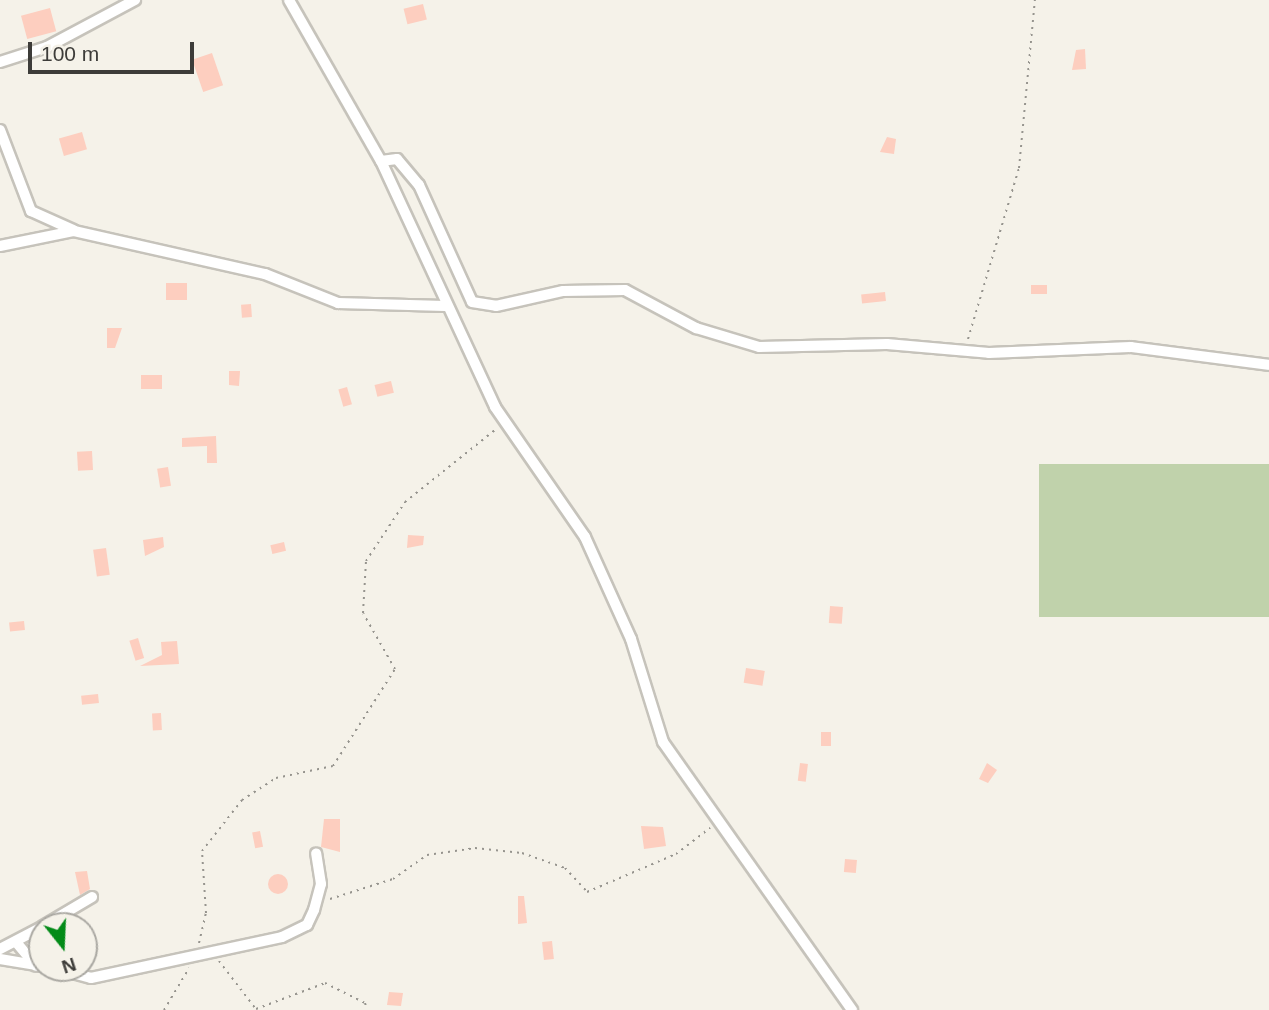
<!DOCTYPE html>
<html>
<head>
<meta charset="utf-8">
<style>
	body { margin:0 }
	#map { position:relative; width:1269px; height:1010px; overflow:hidden; background:#f5f2e9; font-family:Helvetica,sans-serif }
	div>[style] { position:absolute }
	.green>* { inset:0; background:#c0d2ab; transform-origin:0 0 }
	.building>* { inset:0; background:#fdcebf; transform-origin:0 0 }
	.round { border-radius:50% }
	.path>* { height:2px; margin-top:-1px; transform-origin:0; background:repeating-linear-gradient(90deg,#96948e 0 2px,transparent 0 7px) }
	.roads { filter:drop-shadow(2px 0 #c6c3bb) drop-shadow(-2px 0 #c6c3bb) drop-shadow(0 2px #c6c3bb) drop-shadow(0 -2px #c6c3bb) }
	.street>* { height:10px; margin:-5px; padding:0 5px; transform-origin:5px; border-radius:5px; background:#fff }
	span { translate:-50% -50%; white-space:nowrap; text-align:center; line-height:1.15; -webkit-text-stroke:5px #f5f2e9; paint-order:stroke }
	.north { position:absolute; left:28px; top:912px; width:70px; height:70px; box-sizing:border-box; background:#f5f2e9; border:2px solid #aba9a3; border-radius:50%; rotate:162deg; font-size:19px; font-weight:700; line-height:28px; text-align:center; color:#3d3c39 }
	.north::after { content:''; display:block; margin:auto; width:24px; height:32px; background:#038b18; clip-path:polygon(50% 0,100% 100%,50% 72%,0 100%) }
	.scale { position:absolute; left:28px; top:42px; width:166px; height:32px; box-sizing:border-box; border:4px solid #3d3c39; border-top:0; padding-left:9px; font-size:21px; line-height:24px; white-space:nowrap; color:#3d3c39; -webkit-text-stroke:5px #f5f2e9; paint-order:stroke }
</style>
</head>
<body>
<div id="map">
	<div class="green">
		<div style="left:1039px;top:464px;width:230px;height:153px"></div>
	</div>
	<div class="building">
		<div style="left:423px;top:4px;width:16px;height:20px;rotate:76deg"></div>
		<div style="left:50px;top:8px;width:24px;height:30px;rotate:75deg"></div>
		<div style="clip-path:polygon(1085px 49px,1086px 69px,1072px 70px,1076px 50px)"></div>
		<div style="left:212px;top:53px;width:34px;height:21px;rotate:71deg"></div>
		<div style="left:82px;top:132px;width:18px;height:24px;rotate:74deg"></div>
		<div style="clip-path:polygon(887px 137px,896px 139px,894px 154px,880px 152px)"></div>
		<div style="left:187px;top:283px;width:17px;height:21px;rotate:90deg"></div>
		<div style="left:1031px;top:285px;width:16px;height:9px"></div>
		<div style="left:885px;top:292px;width:9px;height:24px;rotate:84deg"></div>
		<div style="left:251px;top:304px;width:13px;height:10px;rotate:86deg"></div>
		<div style="clip-path:polygon(107px 328px,122px 328px,115px 348px,107px 348px)"></div>
		<div style="clip-path:polygon(229px 371px,240px 371px,239px 386px,229px 385px)"></div>
		<div style="left:162px;top:375px;width:14px;height:21px;rotate:90deg"></div>
		<div style="left:391px;top:381px;width:12px;height:17px;rotate:76deg"></div>
		<div style="left:347px;top:387px;width:18px;height:9px;rotate:74deg"></div>
		<div style="clip-path:polygon(216px 436px,217px 463px,207px 463px,207px 446px,182px 447px,182px 438px)"></div>
		<div style="left:92px;top:451px;width:19px;height:15px;rotate:87deg"></div>
		<div style="left:168px;top:467px;width:19px;height:11px;rotate:81deg"></div>
		<div style="clip-path:polygon(408px 535px,424px 536px,423px 545px,407px 548px)"></div>
		<div style="clip-path:polygon(163px 537px,164px 547px,145px 556px,143px 540px)"></div>
		<div style="left:284px;top:542px;width:9px;height:14px;rotate:77deg"></div>
		<div style="left:106px;top:548px;width:27px;height:13px;rotate:82deg"></div>
		<div style="left:830px;top:606px;width:13px;height:17px;rotate:4deg"></div>
		<div style="left:24px;top:621px;width:9px;height:15px;rotate:84deg"></div>
		<div style="left:138px;top:638px;width:21px;height:9px;rotate:73deg"></div>
		<div style="clip-path:polygon(177px 641px,179px 664px,140px 666px,162px 655px,161px 642px)"></div>
		<div style="left:746px;top:668px;width:19px;height:15px;rotate:9deg"></div>
		<div style="left:98px;top:694px;width:9px;height:17px;rotate:84deg"></div>
		<div style="left:161px;top:713px;width:17px;height:9px;rotate:87deg"></div>
		<div style="left:821px;top:732px;width:10px;height:14px"></div>
		<div style="left:800px;top:763px;width:8px;height:18px;rotate:7deg"></div>
		<div style="clip-path:polygon(987px 763px,997px 770px,988px 783px,979px 779px)"></div>
		<div style="clip-path:polygon(324px 819px,340px 819px,340px 852px,321px 847px)"></div>
		<div style="clip-path:polygon(641px 826px,663px 827px,666px 846px,644px 849px)"></div>
		<div style="left:260px;top:831px;width:16px;height:8px;rotate:79deg"></div>
		<div style="left:845px;top:859px;width:12px;height:13px;rotate:5deg"></div>
		<div style="clip-path:polygon(87px 871px,90px 889px,80px 895px,75px 872px)"></div>
		<div class="round" style="left:268px;top:874px;width:20px;height:20px"></div>
		<div style="clip-path:polygon(518px 896px,524px 896px,527px 923px,518px 924px)"></div>
		<div style="left:552px;top:941px;width:18px;height:10px;rotate:84deg"></div>
		<div style="clip-path:polygon(389px 992px,403px 993px,401px 1006px,387px 1005px)"></div>
	</div>
	<div class="path">
		<div style="left:968px;top:339px;width:178px;rotate:-73.4deg"></div>
		<div style="left:1019px;top:168px;width:169px;rotate:-84.6deg"></div>
		<div style="left:330px;top:899px;width:66px;rotate:-17.6deg"></div>
		<div style="left:393px;top:879px;width:42px;rotate:-35.2deg"></div>
		<div style="left:427px;top:855px;width:49px;rotate:-8.3deg"></div>
		<div style="left:475px;top:848px;width:47px;rotate:6.1deg"></div>
		<div style="left:522px;top:853px;width:46px;rotate:19.2deg"></div>
		<div style="left:565px;top:868px;width:33px;rotate:47deg"></div>
		<div style="left:587px;top:892px;width:97px;rotate:-23.1deg"></div>
		<div style="left:676px;top:854px;width:43px;rotate:-37.4deg"></div>
		<div style="left:199px;top:943px;width:31px;rotate:-77deg"></div>
		<div style="left:206px;top:913px;width:62px;rotate:-93.7deg"></div>
		<div style="left:202px;top:851px;width:65px;rotate:-51.9deg"></div>
		<div style="left:242px;top:800px;width:40px;rotate:-32.9deg"></div>
		<div style="left:276px;top:778px;width:58px;rotate:-11.9deg"></div>
		<div style="left:333px;top:766px;width:115px;rotate:-57.4deg"></div>
		<div style="left:395px;top:669px;width:64px;rotate:-119.7deg"></div>
		<div style="left:363px;top:613px;width:52px;rotate:-86.7deg"></div>
		<div style="left:366px;top:561px;width:71px;rotate:-56.5deg"></div>
		<div style="left:405px;top:502px;width:117px;rotate:-38.7deg"></div>
		<div style="left:219px;top:961px;width:61px;rotate:52.4deg"></div>
		<div style="left:256px;top:1009px;width:74px;rotate:-20.6deg"></div>
		<div style="left:325px;top:983px;width:45px;rotate:26.6deg"></div>
		<div style="left:365px;top:1003px;width:7px;rotate:74deg"></div>
		<div style="left:164px;top:1010px;width:49px;rotate:-59.2deg"></div>
	</div>
	<div class="roads">
		<div class="street">
			<div style="left:289px;top:0;width:185px;rotate:60.3deg"></div>
			<div style="left:381px;top:161px;width:271px;rotate:65.1deg"></div>
			<div style="left:495px;top:407px;width:158px;rotate:55.3deg"></div>
			<div style="left:585px;top:537px;width:112px;rotate:65.7deg"></div>
			<div style="left:631px;top:639px;width:108px;rotate:72.7deg"></div>
			<div style="left:663px;top:742px;width:328px;rotate:54.8deg"></div>
			<div style="left:0;top:62px;width:49px;rotate:-17.7deg"></div>
			<div style="left:47px;top:47px;width:100px;rotate:-28.1deg"></div>
			<div style="left:0;top:130px;width:87px;rotate:69.1deg"></div>
			<div style="left:31px;top:211px;width:46px;rotate:24.3deg"></div>
			<div style="left:381px;top:161px;width:16px;rotate:-7deg"></div>
			<div style="left:397px;top:159px;width:34px;rotate:50deg"></div>
			<div style="left:419px;top:185px;width:128px;rotate:65.6deg"></div>
			<div style="left:472px;top:302px;width:24px;rotate:9deg"></div>
			<div style="left:496px;top:306px;width:69px;rotate:-12.6deg"></div>
			<div style="left:563px;top:291px;width:62px;rotate:-0.9deg"></div>
			<div style="left:625px;top:290px;width:81px;rotate:28.2deg"></div>
			<div style="left:696px;top:328px;width:66px;rotate:16.8deg"></div>
			<div style="left:759px;top:347px;width:128px;rotate:-1.3deg"></div>
			<div style="left:887px;top:344px;width:102px;rotate:5deg"></div>
			<div style="left:989px;top:353px;width:142px;rotate:-2.4deg"></div>
			<div style="left:1131px;top:347px;width:139px;rotate:7.4deg"></div>
			<div style="left:0;top:246px;width:76px;rotate:-11.5deg"></div>
			<div style="left:74px;top:231px;width:196px;rotate:12.7deg"></div>
			<div style="left:265px;top:274px;width:79px;rotate:21.7deg"></div>
			<div style="left:338px;top:303px;width:107px;rotate:1.6deg"></div>
			<div style="left:43px;top:926px;width:57px;rotate:-30.6deg"></div>
			<div style="left:16px;top:942px;width:31px;rotate:50deg"></div>
			<div style="left:0;top:949px;width:47px;rotate:-27.6deg"></div>
			<div style="left:0;top:959px;width:43px;rotate:9.5deg"></div>
			<div style="left:54px;top:968px;width:38px;rotate:15deg"></div>
			<div style="left:91px;top:978px;width:195px;rotate:-12.1deg"></div>
			<div style="left:282px;top:937px;width:28px;rotate:-26deg"></div>
			<div style="left:307px;top:925px;width:17px;rotate:-65deg"></div>
			<div style="left:314px;top:910px;width:27px;rotate:-75deg"></div>
			<div style="left:321px;top:884px;width:31px;rotate:-99deg"></div>
		</div>
	</div>
	<div class="north">N</div>
	<div class="scale">100 m</div>
</div>
</body>
</html>
